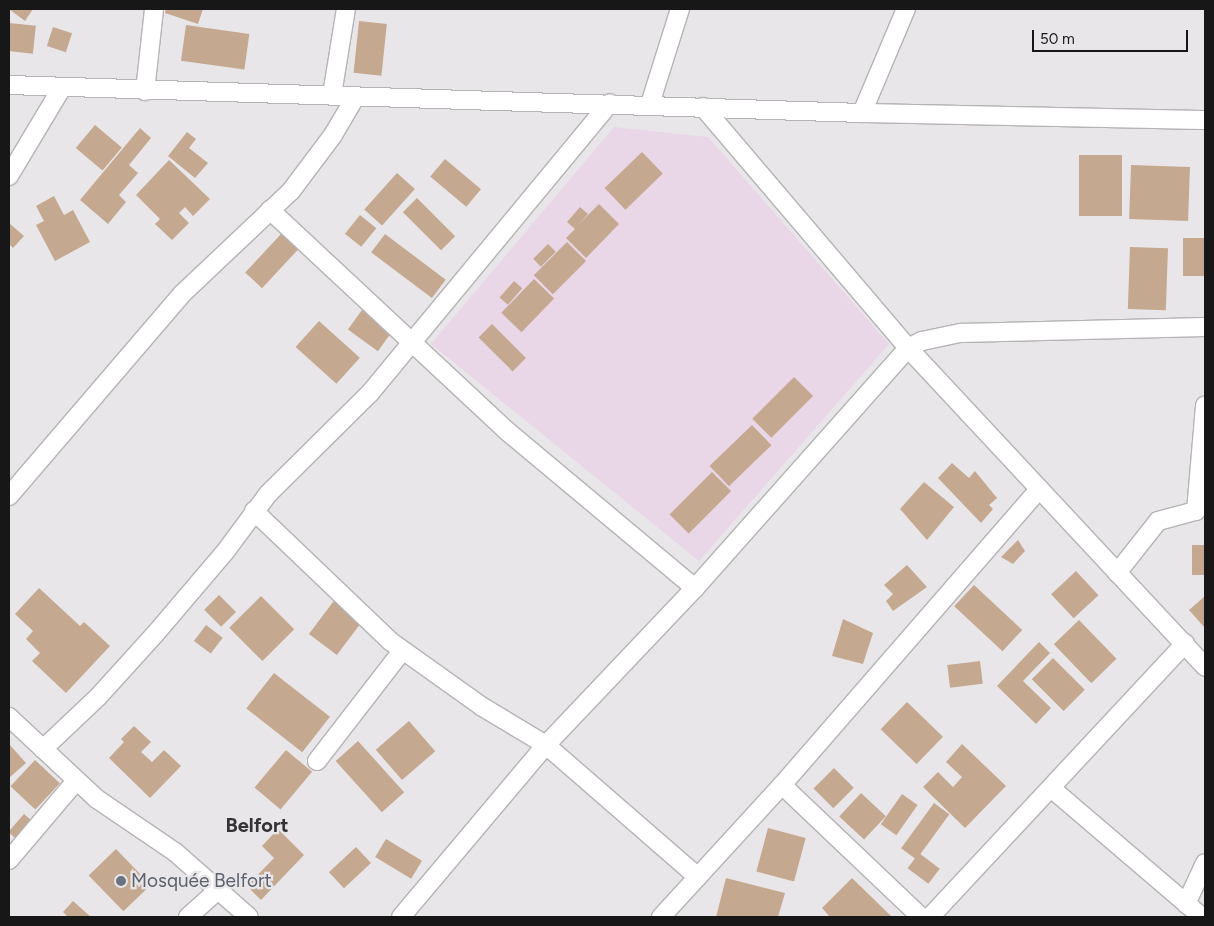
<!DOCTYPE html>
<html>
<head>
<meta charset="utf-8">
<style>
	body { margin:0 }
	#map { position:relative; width:1214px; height:926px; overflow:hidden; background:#e9e6e9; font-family:Figtree,sans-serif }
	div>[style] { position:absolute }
	.education>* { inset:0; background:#e9d7e8 }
	.building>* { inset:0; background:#c4a990; transform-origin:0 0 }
	.roads { filter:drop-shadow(1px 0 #b6b3b6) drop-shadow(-1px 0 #b6b3b6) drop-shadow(0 1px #b6b3b6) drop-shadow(0 -1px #b6b3b6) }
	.minor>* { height:18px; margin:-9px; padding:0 9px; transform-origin:9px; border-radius:9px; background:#fff }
	.dots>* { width:14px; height:14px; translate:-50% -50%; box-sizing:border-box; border:2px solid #e9e6e9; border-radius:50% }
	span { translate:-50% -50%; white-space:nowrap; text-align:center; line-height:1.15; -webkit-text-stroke:4.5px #e9e6e9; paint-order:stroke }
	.worship-label { font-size:19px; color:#5b616d }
	.left { translate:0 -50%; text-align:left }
	.neighbourhood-label { font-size:20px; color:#343235; font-weight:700 }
	.frame { position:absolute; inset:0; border:10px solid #181718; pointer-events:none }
	.scale { position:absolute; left:1032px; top:30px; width:156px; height:22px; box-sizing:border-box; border:2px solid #181718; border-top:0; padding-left:6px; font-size:15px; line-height:18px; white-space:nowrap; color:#181718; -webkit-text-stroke:4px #e9e6e9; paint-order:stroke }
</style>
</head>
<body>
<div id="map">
	<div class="education">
		<div style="clip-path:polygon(614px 127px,708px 137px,889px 344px,699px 561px,431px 344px)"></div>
	</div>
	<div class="building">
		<div style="clip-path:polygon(9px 9px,33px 9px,25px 21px)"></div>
		<div style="clip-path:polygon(166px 9px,203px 9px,198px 24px,165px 13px)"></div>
		<div style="left:359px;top:21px;width:28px;height:52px;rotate:6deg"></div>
		<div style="left:9px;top:23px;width:27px;height:28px;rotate:6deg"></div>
		<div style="left:186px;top:25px;width:64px;height:36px;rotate:8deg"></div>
		<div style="left:53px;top:27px;width:20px;height:20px;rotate:18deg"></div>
		<div style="left:95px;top:125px;width:35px;height:30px;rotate:40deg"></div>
		<div style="clip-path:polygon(140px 128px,151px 138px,129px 165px,138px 173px,119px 195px,126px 202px,108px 224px,80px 200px)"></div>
		<div style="clip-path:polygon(187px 132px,196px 139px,189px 148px,208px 163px,195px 178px,168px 156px)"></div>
		<div style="left:642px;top:152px;width:30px;height:52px;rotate:46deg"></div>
		<div style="left:1079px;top:155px;width:43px;height:61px"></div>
		<div style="left:445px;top:159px;width:47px;height:23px;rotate:40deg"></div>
		<div style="clip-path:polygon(169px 160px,210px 199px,193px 216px,185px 207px,179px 213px,189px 223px,172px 240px,155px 224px,160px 219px,136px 195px)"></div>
		<div style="left:1131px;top:165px;width:59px;height:54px;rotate:2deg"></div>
		<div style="left:397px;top:173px;width:24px;height:49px;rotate:42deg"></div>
		<div style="clip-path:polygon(54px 196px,64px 215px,73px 210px,90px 242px,55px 261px,36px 225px,44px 221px,36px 206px)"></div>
		<div style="left:417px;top:198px;width:54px;height:20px;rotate:45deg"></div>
		<div style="clip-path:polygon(599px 204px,619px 224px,586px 258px,566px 238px,575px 229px,567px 222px,580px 207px,588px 214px,578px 225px)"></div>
		<div style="left:360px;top:215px;width:21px;height:24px;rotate:39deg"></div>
		<div style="clip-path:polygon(9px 223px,24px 236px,13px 248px,9px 244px)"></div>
		<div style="left:282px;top:233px;width:23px;height:54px;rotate:43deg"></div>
		<div style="left:385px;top:234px;width:76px;height:23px;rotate:37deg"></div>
		<div style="left:1183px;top:238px;width:21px;height:38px"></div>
		<div style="left:567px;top:242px;width:27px;height:47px;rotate:45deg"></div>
		<div style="left:548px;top:244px;width:11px;height:21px;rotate:45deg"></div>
		<div style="left:1130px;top:247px;width:38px;height:62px;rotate:2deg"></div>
		<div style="left:534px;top:279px;width:28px;height:47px;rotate:44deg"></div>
		<div style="left:514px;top:281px;width:11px;height:22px;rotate:41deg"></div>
		<div style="left:362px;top:310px;width:37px;height:24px;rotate:36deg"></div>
		<div style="left:319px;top:321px;width:55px;height:35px;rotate:42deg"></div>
		<div style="left:492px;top:324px;width:48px;height:19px;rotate:45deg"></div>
		<div style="left:794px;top:377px;width:27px;height:59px;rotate:45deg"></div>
		<div style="left:752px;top:425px;width:28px;height:59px;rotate:46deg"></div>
		<div style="clip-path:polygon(952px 463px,969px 478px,975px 471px,997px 498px,989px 505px,993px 509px,981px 523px,938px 478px)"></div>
		<div style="left:712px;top:472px;width:27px;height:60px;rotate:45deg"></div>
		<div style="clip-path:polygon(924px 482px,954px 507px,927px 540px,900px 509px)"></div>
		<div style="clip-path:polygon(1018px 540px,1025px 551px,1013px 564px,1001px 557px)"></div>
		<div style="left:1192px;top:545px;width:13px;height:30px"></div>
		<div style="clip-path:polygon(907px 565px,927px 587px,893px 611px,886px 601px,893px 594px,884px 585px)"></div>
		<div style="left:1076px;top:571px;width:33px;height:34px;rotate:47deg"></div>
		<div style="left:974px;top:585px;width:66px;height:29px;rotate:43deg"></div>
		<div style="clip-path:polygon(39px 588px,80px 626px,84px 622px,110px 646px,66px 693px,32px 661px,40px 653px,26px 639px,33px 631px,15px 614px)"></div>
		<div style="left:219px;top:595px;width:24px;height:21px;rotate:45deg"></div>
		<div style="left:261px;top:596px;width:47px;height:45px;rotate:45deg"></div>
		<div style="clip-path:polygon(1205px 596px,1205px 628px,1189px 610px)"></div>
		<div style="left:336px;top:598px;width:35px;height:45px;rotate:37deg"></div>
		<div style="clip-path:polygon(843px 619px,873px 633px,863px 664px,832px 656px)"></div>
		<div style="left:1079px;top:620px;width:54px;height:35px;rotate:46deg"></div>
		<div style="left:206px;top:625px;width:21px;height:20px;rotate:37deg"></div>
		<div style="clip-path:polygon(1039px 642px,1050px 653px,1023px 681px,1051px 708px,1036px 724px,997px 686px)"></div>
		<div style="left:1053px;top:658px;width:45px;height:30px;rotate:45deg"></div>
		<div style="left:980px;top:661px;width:23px;height:33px;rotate:83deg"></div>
		<div style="left:274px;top:673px;width:71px;height:45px;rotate:38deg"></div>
		<div style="left:907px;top:702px;width:50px;height:38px;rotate:44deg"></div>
		<div style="left:409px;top:721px;width:40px;height:44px;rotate:49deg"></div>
		<div style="clip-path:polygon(134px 726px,151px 742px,141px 752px,152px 762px,164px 750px,181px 766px,150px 798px,109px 758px,124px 742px,121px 739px)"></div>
		<div style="left:358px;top:741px;width:69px;height:30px;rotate:48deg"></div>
		<div style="clip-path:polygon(9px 744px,26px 763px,9px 778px)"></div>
		<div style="clip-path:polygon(962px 744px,1006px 786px,965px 828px,923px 787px,938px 772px,953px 787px,962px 777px,946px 762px)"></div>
		<div style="left:286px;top:750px;width:34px;height:49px;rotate:40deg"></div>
		<div style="left:35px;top:760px;width:34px;height:36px;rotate:43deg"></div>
		<div style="left:834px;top:768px;width:28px;height:29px;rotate:45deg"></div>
		<div style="left:861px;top:793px;width:34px;height:32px;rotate:43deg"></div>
		<div style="left:902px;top:794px;width:19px;height:37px;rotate:35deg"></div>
		<div style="left:934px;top:803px;width:19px;height:56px;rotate:36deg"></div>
		<div style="left:24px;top:814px;width:11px;height:24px;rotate:41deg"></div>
		<div style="left:768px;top:828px;width:39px;height:45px;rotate:15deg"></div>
		<div style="clip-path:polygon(278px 829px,304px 855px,261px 900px,247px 886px,274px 858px,262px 846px)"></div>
		<div style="left:386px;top:839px;width:42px;height:21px;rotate:31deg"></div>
		<div style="left:356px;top:847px;width:22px;height:37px;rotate:47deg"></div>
		<div style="left:116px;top:849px;width:50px;height:38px;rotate:46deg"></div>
		<div style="left:919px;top:853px;width:26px;height:19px;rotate:37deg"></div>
		<div style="clip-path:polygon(726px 878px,785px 893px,778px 917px,716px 917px)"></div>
		<div style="clip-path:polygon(852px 878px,892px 917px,830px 917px,822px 908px)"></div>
		<div style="clip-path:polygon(73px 901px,91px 917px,68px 917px,63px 912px)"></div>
	</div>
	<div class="roads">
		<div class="minor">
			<div style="left:9px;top:85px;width:853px;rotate:1.88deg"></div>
			<div style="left:862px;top:113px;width:343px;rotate:1.2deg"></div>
			<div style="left:145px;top:91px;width:82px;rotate:-83.7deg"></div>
			<div style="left:332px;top:95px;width:87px;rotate:-80.8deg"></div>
			<div style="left:650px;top:104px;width:100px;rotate:-72.5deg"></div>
			<div style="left:703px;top:107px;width:316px;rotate:49.6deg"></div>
			<div style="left:908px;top:348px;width:436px;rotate:47deg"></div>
			<div style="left:862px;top:113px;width:113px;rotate:-67.1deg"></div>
			<div style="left:9px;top:176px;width:101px;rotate:-59.1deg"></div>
			<div style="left:270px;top:210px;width:324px;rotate:43deg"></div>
			<div style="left:507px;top:431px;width:245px;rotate:39.9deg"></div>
			<div style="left:9px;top:496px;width:266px;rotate:-49.4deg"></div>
			<div style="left:182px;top:294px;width:150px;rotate:-43.4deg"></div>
			<div style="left:291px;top:191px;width:70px;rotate:-53.1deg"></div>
			<div style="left:333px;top:135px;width:45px;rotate:-59.5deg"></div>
			<div style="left:254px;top:511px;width:188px;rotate:43.7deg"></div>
			<div style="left:390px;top:641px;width:112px;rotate:35.5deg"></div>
			<div style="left:481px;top:706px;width:76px;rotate:31deg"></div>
			<div style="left:546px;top:745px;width:201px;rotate:41deg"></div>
			<div style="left:1117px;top:573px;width:66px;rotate:-51.7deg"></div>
			<div style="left:1158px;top:521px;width:39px;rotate:-15deg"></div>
			<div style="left:1196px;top:511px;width:106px;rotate:-85.1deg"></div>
			<div style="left:9px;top:717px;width:120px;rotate:43deg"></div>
			<div style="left:97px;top:799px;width:94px;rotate:34.2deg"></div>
			<div style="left:175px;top:852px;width:98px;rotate:41.3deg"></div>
			<div style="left:43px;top:749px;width:76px;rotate:-43.4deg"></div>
			<div style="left:98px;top:697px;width:86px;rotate:-47.8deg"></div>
			<div style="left:156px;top:633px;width:106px;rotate:-49.6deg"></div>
			<div style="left:225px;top:552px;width:72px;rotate:-53.4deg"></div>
			<div style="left:268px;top:494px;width:144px;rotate:-44.7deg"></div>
			<div style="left:370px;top:393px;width:376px;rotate:-50.4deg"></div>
			<div style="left:317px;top:761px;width:139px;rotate:-52.3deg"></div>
			<div style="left:782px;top:785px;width:192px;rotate:43.5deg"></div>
			<div style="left:1051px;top:788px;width:199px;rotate:40.5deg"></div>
			<div style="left:9px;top:860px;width:104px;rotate:-49.7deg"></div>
			<div style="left:1186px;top:904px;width:45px;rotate:-65.1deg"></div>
			<div style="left:188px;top:917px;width:39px;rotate:-42deg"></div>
			<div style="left:401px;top:917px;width:225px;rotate:-49.9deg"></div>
			<div style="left:546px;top:745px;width:216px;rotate:-46.5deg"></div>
			<div style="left:695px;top:588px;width:321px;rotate:-48.4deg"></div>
			<div style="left:908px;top:348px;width:16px;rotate:-27deg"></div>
			<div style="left:922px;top:341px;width:40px;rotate:-12deg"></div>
			<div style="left:961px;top:333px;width:244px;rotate:-1.4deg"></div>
			<div style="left:661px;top:917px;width:179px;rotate:-47.5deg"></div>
			<div style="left:782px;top:785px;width:391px;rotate:-49deg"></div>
			<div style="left:930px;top:917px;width:374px;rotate:-47deg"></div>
		</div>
	</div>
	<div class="dots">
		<div style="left:121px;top:881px;background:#6b7280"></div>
	</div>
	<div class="worship-label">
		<span class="left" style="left:131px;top:881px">Mosquée Belfort</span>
	</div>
	<div class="neighbourhood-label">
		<span style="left:257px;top:825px">Belfort</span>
	</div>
	<div class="frame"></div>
	<div class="scale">50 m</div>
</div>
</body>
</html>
